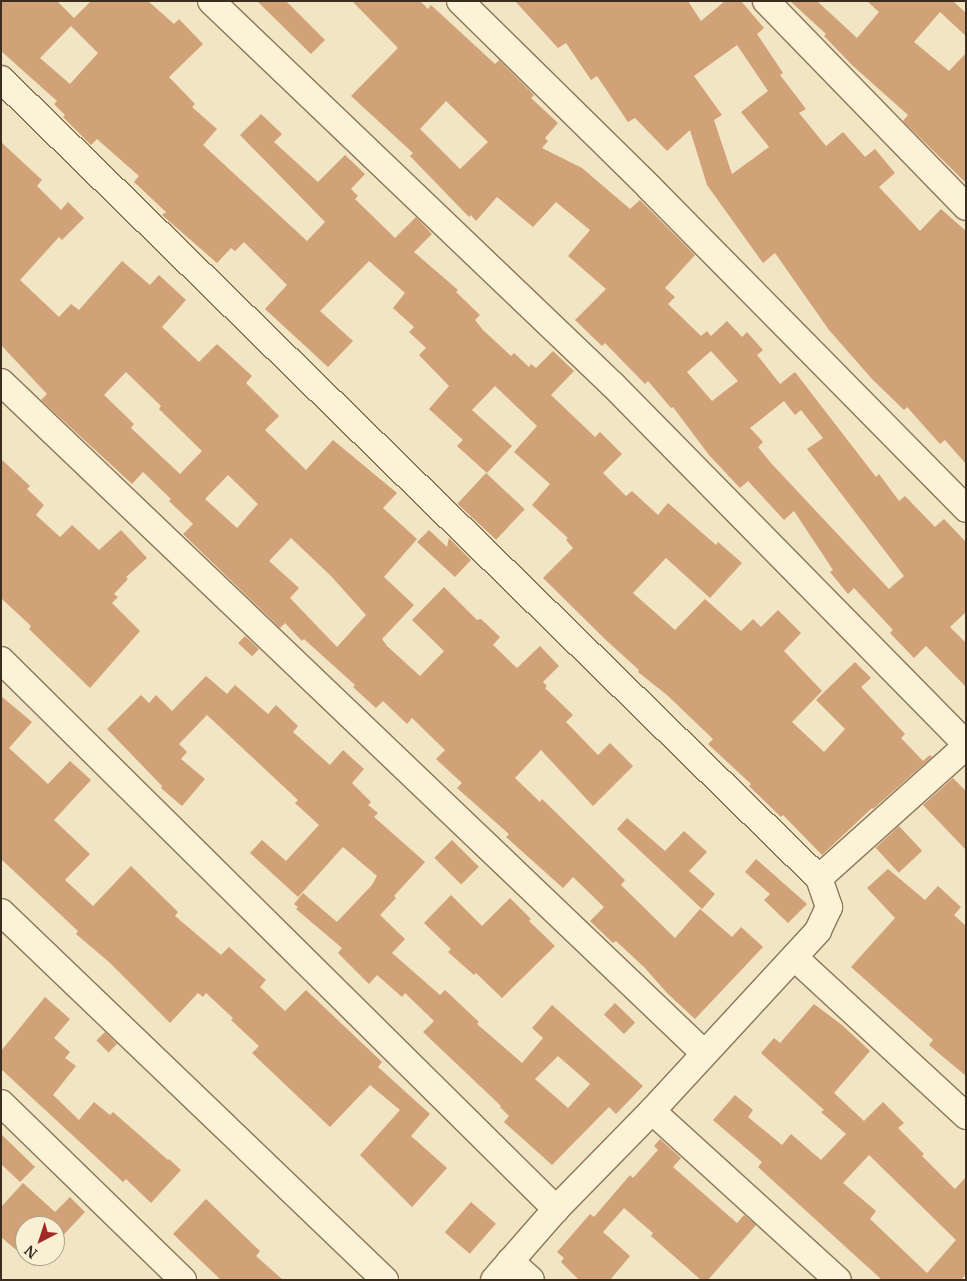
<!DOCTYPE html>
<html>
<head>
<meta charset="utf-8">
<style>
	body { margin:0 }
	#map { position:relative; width:967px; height:1281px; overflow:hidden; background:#f1e5c3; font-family:Merriweather,serif }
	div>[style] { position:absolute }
	.building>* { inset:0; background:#d1a177; transform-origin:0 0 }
	.roads { filter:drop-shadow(1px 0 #8d7759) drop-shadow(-1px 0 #8d7759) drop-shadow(0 1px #8d7759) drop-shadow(0 -1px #8d7759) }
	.minor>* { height:26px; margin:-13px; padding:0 13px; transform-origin:13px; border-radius:13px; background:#fbf2d7 }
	span { translate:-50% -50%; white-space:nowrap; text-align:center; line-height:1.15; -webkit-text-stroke:4px #f8efd4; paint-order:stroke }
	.frame { position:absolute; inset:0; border:2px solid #3c2e1e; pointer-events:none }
	.north { position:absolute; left:15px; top:1216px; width:50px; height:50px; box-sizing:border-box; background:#f8efd4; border:1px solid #ada28b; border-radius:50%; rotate:220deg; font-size:14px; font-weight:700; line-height:20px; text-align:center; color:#3c2e1e }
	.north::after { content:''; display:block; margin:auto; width:18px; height:22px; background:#a02a25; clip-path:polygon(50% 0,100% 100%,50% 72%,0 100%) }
</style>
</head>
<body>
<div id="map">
	<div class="building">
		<div style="clip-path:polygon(evenodd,1px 1px,57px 1px,74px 18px,91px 1px,148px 1px,174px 24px,179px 19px,203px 44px,169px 77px,195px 104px,192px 107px,217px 129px,203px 145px,307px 241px,325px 222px,240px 135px,261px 114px,282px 134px,274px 142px,318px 182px,345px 155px,365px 174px,351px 189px,358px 196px,355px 199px,395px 238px,416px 217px,432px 234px,414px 252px,458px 290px,456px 292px,480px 315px,475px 320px,483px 330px,511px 356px,514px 353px,529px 367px,531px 364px,536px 368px,553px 351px,574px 371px,551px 395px,595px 437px,600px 432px,622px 454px,603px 473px,626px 496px,632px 491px,658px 515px,668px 503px,716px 545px,718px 542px,742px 563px,710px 598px,666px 558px,633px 593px,675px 630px,705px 599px,741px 631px,753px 619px,761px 627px,778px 610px,801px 633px,784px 651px,822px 691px,792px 722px,824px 752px,845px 729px,816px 700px,855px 662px,871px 678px,861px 687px,905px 734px,901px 738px,923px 761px,930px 755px,932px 757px,873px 809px,872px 808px,822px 855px,783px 815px,781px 817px,749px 786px,751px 784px,708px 744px,713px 739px,667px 695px,638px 672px,639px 670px,607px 641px,543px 578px,573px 548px,566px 540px,568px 538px,532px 505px,550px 484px,514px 452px,537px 426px,495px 386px,472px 410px,512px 446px,487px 473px,457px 446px,463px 440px,429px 409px,449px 386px,419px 355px,426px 348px,409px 332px,414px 327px,393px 308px,405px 293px,369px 261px,320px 311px,353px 341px,328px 367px,265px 309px,287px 285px,244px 242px,235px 251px,231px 248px,217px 263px,162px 215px,166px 212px,134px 182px,139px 176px,97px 139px,91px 145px,63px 117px,65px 115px,54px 104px,57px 101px,1px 51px,1px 1px,71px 26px,98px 53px,70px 84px,40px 58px,71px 26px)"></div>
		<div style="clip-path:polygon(257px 1px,286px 1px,325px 40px,311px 54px)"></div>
		<div style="clip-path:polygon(evenodd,352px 1px,420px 1px,428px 9px,431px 5px,495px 64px,499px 60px,534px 95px,531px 98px,558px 123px,545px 138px,548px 141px,542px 148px,582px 168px,630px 209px,640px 200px,695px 255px,665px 288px,675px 297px,668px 304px,701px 336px,707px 331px,711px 336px,727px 321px,742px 337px,747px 332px,763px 350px,757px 355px,780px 384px,795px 372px,876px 477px,879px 474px,899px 501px,905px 496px,935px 527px,944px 519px,966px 542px,966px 612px,950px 627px,966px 643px,966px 687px,926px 646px,914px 658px,890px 633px,893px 630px,854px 588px,848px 594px,830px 572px,833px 570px,794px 511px,784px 520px,748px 481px,740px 488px,709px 455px,673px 407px,671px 408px,648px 381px,645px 384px,605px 343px,602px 346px,575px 320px,606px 289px,568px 256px,590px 230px,556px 202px,533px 227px,497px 197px,476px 221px,471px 215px,469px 217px,410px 156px,413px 153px,351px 96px,398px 48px,352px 1px,446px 101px,488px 142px,460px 169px,420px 129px,446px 101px,352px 1px,711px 351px,738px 381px,712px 401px,687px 372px,711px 351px,352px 1px,784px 401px,795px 415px,801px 410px,823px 438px,807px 449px,904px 576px,889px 589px,770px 462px,758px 447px,763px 442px,750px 428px,784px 401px)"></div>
		<div style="clip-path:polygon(evenodd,515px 1px,688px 1px,701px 21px,725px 1px,741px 1px,764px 28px,757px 34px,783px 73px,780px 75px,806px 109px,799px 113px,826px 146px,843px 132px,865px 157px,875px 149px,895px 173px,879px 187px,920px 231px,941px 209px,966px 231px,966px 464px,945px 440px,940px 444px,907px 407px,904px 410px,872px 379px,829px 330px,775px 253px,763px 263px,707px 185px,690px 130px,667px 151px,635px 118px,628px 122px,597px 76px,591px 80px,566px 43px,558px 48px,515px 1px,737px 45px,768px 91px,741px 112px,769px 147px,732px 174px,714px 120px,722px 115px,694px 76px,737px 45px)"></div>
		<div style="clip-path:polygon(790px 1px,817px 1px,857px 38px,879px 12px,867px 1px,953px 1px,966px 13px,966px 36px,940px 12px,914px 42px,949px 71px,966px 53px,966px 183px,903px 121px,908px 115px,853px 66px,824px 36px,826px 34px)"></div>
		<div style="clip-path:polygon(evenodd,1px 142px,42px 180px,37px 186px,61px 210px,68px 202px,84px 218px,62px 240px,59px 237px,20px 280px,59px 317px,71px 304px,79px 310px,122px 261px,150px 285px,159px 275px,186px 300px,162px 327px,199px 362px,217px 344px,252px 376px,246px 383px,279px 416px,265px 430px,306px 470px,333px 440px,397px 493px,383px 508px,417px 539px,384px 577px,414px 605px,382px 639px,387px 646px,420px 676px,444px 651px,412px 620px,444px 587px,477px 620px,481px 619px,500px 637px,493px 645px,517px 668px,540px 646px,559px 666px,543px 682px,547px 686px,545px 688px,573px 715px,566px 722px,598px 755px,610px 743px,633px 766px,593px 806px,541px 750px,515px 778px,540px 802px,542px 799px,625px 880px,621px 885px,675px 938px,700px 909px,732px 937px,741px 927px,763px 947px,695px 1019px,667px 993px,645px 968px,616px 941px,613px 943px,590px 921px,604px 907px,573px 877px,563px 888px,526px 855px,506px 837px,509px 834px,457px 788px,462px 783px,436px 759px,445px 750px,412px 718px,407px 724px,383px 701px,376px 708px,353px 687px,355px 685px,304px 639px,302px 641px,285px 623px,280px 628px,183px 534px,193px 524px,169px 501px,171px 499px,143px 472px,132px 484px,41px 400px,47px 394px,1px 345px,1px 142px,126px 372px,161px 406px,159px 409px,202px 451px,180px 474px,131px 428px,134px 424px,104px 395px,126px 372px,1px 142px,228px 475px,258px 504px,237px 528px,205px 499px,228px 475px,1px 142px,291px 538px,331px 576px,366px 615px,337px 647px,290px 598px,299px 588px,269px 561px,291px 538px)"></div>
		<div style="clip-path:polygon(1px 459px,30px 486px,27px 489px,44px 505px,36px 515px,60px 537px,72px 525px,99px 550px,121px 530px,147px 558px,126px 577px,128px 579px,114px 594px,118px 597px,112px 603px,140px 631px,90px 688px,29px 629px,31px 626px,1px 598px)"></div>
		<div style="left:486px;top:473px;width:53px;height:42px;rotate:43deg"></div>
		<div style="clip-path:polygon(429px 530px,447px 547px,449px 538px,471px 560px,455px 577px,417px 542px)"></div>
		<div style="left:245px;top:636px;width:19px;height:10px;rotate:43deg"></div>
		<div style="clip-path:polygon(evenodd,206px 676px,227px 694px,235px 685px,268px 714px,276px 705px,298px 726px,293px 732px,330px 765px,343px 750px,364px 769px,352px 783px,371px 802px,368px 805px,378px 813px,374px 817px,425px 862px,394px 896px,396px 898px,380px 915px,405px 939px,392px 953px,440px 995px,445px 990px,479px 1022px,477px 1024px,522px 1063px,543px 1038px,532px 1028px,552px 1005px,643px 1086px,616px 1114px,609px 1107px,552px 1165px,504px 1122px,509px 1116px,500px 1107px,501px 1106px,423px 1032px,434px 1021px,405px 993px,402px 997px,377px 975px,369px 984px,338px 953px,342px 948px,296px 909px,298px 907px,294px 904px,303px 893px,337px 922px,372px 885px,377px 876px,343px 847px,298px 897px,250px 853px,262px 840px,286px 861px,319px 825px,295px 803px,298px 800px,207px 715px,179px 744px,187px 752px,181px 759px,205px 779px,182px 806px,161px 788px,162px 786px,107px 729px,141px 695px,149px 703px,156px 695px,172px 711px,206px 676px,558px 1056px,590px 1084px,568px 1108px,535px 1079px,558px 1056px)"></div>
		<div style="clip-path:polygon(1px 696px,32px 722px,9px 748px,48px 784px,70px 761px,91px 780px,54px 820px,90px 854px,65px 880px,93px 906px,131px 866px,178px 912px,175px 916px,221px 955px,229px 947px,266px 980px,260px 987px,285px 1011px,306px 990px,382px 1062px,378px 1067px,430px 1114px,411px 1136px,447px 1168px,412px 1207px,360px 1155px,400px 1110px,370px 1085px,330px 1127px,252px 1053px,259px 1046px,231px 1020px,233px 1018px,206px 993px,203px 997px,198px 993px,170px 1023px,109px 962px,76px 934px,78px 931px,1px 859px)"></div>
		<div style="clip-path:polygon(953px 778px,966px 791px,966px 850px,923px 805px)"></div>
		<div style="clip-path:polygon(627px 818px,665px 851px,684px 831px,707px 852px,689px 871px,715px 894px,702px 909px,621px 833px,617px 829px)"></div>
		<div style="left:899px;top:826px;width:34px;height:32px;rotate:47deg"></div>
		<div style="left:452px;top:840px;width:38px;height:25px;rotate:45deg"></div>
		<div style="clip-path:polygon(756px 859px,807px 904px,788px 923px,764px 900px,770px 894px,745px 872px)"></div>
		<div style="clip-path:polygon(888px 869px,925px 900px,938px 886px,961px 907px,954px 915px,966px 926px,966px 1076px,929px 1045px,933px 1040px,851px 967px,895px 918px,867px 888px)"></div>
		<div style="clip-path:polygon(451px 895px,482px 926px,510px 898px,531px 919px,529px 921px,555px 946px,502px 998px,476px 973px,474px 975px,448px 952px,451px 949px,424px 923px)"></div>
		<div style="clip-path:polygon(45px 997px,70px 1019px,54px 1038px,70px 1052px,65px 1058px,76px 1066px,53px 1095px,79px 1120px,94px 1102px,110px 1115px,113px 1112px,168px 1160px,169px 1159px,181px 1170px,151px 1203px,126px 1179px,123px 1182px,1px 1069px,1px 1051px)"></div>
		<div style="left:615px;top:1003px;width:28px;height:16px;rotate:44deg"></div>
		<div style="clip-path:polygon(evenodd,814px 1004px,842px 1025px,870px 1051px,834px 1093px,864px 1121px,883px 1102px,904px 1123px,898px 1128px,924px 1154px,922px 1156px,955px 1189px,966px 1177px,966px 1274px,961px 1280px,882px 1280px,758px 1167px,762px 1162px,713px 1120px,735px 1095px,753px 1110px,748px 1117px,782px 1145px,791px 1134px,821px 1160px,846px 1134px,821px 1112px,824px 1110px,761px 1053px,774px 1038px,780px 1043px,814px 1004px,869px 1155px,956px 1240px,927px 1273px,870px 1219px,876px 1211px,843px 1183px,869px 1155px)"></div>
		<div style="left:105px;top:1032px;width:17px;height:12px;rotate:45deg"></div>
		<div style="clip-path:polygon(1px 1134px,35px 1167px,20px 1182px,1px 1164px)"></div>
		<div style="clip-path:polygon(660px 1139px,681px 1158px,673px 1167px,737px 1223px,744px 1215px,756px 1225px,708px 1280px,701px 1280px,651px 1236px,653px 1233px,624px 1208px,603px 1232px,630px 1256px,610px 1280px,579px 1280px,561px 1262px,564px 1258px,557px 1252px,590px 1214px,594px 1217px,630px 1175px,633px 1178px,658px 1150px,654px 1146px)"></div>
		<div style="clip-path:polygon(23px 1183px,55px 1212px,70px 1197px,85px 1212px,55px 1244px,55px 1226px,25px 1226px,25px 1256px,44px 1256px,35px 1266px,1px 1237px,1px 1207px)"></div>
		<div style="clip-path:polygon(206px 1199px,260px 1251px,256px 1256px,283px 1280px,221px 1280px,173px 1234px)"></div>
		<div style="left:471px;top:1202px;width:33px;height:40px;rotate:41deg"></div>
	</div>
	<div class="roads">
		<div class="minor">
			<div style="left:211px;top:1px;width:556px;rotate:43.69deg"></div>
			<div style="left:613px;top:385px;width:503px;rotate:45.48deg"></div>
			<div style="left:460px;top:1px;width:265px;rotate:44.5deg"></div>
			<div style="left:649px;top:187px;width:452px;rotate:45.4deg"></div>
			<div style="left:766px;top:1px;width:287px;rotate:45.8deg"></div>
			<div style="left:1px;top:79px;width:1143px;rotate:44.33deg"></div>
			<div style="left:819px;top:878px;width:31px;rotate:71deg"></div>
			<div style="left:829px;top:907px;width:26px;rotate:115deg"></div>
			<div style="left:818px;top:931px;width:245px;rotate:132.7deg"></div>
			<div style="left:652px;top:1111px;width:137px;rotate:134.4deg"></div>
			<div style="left:556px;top:1209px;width:94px;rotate:131.1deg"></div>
			<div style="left:1px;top:382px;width:972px;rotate:43.67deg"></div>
			<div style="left:1px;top:660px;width:781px;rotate:44.69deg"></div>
			<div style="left:819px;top:878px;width:198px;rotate:-41.9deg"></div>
			<div style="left:1px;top:912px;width:532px;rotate:43.78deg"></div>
			<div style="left:795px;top:958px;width:233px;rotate:42.7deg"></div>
			<div style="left:1px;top:1103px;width:254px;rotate:44.2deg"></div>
			<div style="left:652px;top:1111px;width:251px;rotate:42.3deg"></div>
			<div style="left:510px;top:1261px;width:28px;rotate:42deg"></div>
		</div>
	</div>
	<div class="frame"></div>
	<div class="north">N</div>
</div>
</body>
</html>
